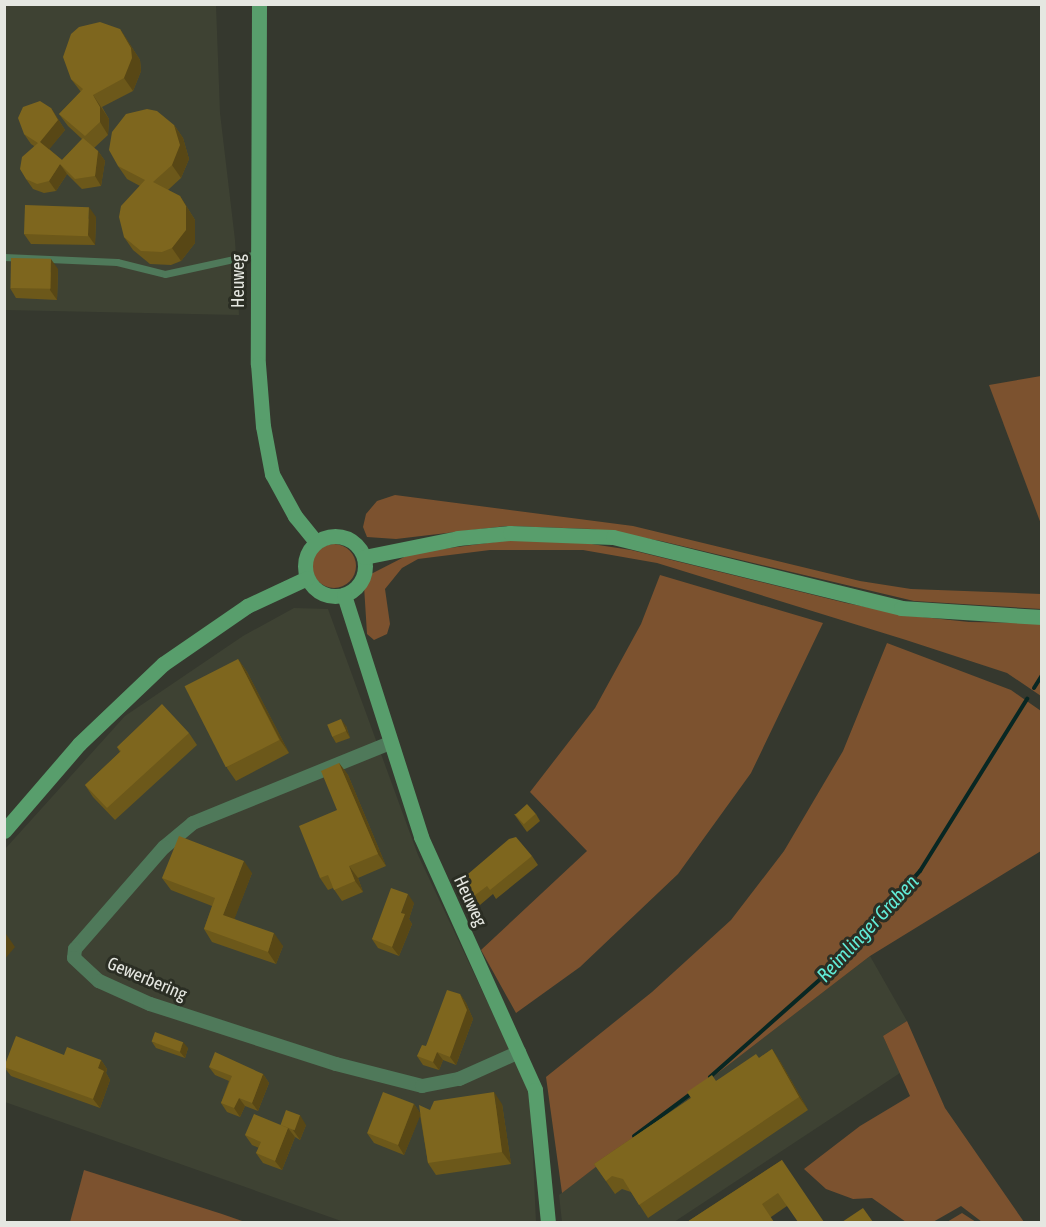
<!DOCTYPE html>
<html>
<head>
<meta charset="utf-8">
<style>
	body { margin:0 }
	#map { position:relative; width:1046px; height:1227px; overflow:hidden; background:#35382e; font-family:"Asap Condensed",sans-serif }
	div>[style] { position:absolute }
	.built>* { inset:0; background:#3e4233 }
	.green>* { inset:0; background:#7c522f }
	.round { border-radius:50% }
	.stream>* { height:4px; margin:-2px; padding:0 2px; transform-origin:2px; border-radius:2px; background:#082723 }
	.lane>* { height:7px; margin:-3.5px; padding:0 3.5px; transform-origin:3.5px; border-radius:3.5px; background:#4f795a }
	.street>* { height:14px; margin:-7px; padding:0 7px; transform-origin:7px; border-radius:7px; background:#4f795a }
	.secondary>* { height:15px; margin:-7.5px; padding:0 7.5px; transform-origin:7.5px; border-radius:7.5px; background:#589e6c }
	.secondary>.ring { margin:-7.5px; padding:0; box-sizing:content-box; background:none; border:15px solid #589e6c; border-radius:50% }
	.wall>* { inset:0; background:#6c581a }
	.shaded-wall>* { inset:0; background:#584715 }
	.building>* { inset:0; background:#7e661e; transform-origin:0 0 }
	span { translate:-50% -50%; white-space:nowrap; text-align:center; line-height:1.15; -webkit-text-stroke:6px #2b2e24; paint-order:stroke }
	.street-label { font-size:18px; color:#e5e7e1 }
	.water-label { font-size:20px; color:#61ebd7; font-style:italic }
	.frame { position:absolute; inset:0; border:6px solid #e5e7e1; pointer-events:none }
</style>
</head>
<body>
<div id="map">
	<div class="built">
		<div style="clip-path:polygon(5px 5px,216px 5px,220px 113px,235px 240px,239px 315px,5px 310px)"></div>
		<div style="clip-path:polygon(294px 608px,328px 609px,418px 855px,530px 1092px,536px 1222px,344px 1222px,5px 1102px,5px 849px,125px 716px,243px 636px)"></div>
		<div style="clip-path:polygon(870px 956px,907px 1021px,883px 1036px,900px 1073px,674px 1222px,562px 1222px,559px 1195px)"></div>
	</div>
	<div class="green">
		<div style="clip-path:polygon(1041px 376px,1042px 376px,1041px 524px,989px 385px)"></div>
		<div style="clip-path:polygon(395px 495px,633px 526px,860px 581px,911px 589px,1041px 594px,1041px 609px,914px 601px,661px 541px,592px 529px,506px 526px,396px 539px,367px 537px,363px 527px,366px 514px,377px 501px)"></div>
		<div style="clip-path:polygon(510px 540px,572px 541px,631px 550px,846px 603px,913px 616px,969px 622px,1041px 623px,1041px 696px,1007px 673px,906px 640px,657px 563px,583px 550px,490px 550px,418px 559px,402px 568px,385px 589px,390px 624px,387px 634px,374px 640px,367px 634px,364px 586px,371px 574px,412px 553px)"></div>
		<div class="round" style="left:312px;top:544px;width:44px;height:44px"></div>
		<div style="clip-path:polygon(660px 575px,823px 623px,751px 773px,678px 874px,580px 967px,516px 1013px,481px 950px,587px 851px,530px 792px,595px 708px,641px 624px)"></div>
		<div style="clip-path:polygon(887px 643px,1011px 690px,1041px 711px,1041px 851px,870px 956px,562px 1193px,546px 1077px,652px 992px,731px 920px,784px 851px,843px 751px)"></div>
		<div style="clip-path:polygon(907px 1021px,945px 1108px,1024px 1222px,982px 1222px,961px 1206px,933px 1222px,906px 1222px,872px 1198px,853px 1199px,826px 1189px,804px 1169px,860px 1126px,910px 1096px,883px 1036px)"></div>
		<div style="clip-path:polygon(84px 1170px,222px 1214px,245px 1222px,70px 1222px)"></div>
		<div style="clip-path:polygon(962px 1213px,976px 1222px,947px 1222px)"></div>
	</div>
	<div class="stream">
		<div style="left:1034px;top:688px;width:15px;rotate:-58deg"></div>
		<div style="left:710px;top:1077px;width:179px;rotate:-41.6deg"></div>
		<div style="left:844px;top:958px;width:116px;rotate:-48.9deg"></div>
		<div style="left:920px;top:871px;width:203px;rotate:-58.1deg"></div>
		<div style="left:634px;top:1136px;width:74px;rotate:-36.7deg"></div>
	</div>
	<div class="lane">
		<div style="left:4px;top:257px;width:113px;rotate:2.5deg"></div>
		<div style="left:117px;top:262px;width:49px;rotate:14deg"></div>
		<div style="left:165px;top:274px;width:94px;rotate:-12.3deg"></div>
	</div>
	<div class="street">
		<div style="left:390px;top:743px;width:213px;rotate:157.9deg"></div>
		<div style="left:193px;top:823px;width:38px;rotate:140deg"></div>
		<div style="left:164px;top:847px;width:135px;rotate:131.1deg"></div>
		<div style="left:75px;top:949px;width:9px;rotate:96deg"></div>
		<div style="left:74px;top:958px;width:34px;rotate:43deg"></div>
		<div style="left:99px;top:981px;width:56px;rotate:24.3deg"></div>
		<div style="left:150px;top:1004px;width:195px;rotate:17.9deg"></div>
		<div style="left:336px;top:1064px;width:89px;rotate:14.3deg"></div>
		<div style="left:422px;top:1086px;width:38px;rotate:-11deg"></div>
		<div style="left:459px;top:1079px;width:66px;rotate:-24.2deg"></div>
	</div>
	<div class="secondary">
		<div style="left:259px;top:4px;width:360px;rotate:90.2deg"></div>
		<div style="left:258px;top:364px;width:62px;rotate:85.4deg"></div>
		<div style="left:263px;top:426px;width:49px;rotate:79.4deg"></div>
		<div style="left:272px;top:474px;width:48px;rotate:61.3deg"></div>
		<div style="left:295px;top:516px;width:33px;rotate:51deg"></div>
		<div class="ring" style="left:305px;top:536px;width:45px;height:45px"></div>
		<div style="left:364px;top:557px;width:96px;rotate:-11.4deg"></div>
		<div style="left:458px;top:538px;width:52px;rotate:-5.5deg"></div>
		<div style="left:510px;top:533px;width:103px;rotate:2.2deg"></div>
		<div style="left:613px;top:537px;width:297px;rotate:13.8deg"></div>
		<div style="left:901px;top:608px;width:141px;rotate:3.7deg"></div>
		<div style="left:344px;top:595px;width:254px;rotate:72.3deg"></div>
		<div style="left:421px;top:837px;width:277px;rotate:65.7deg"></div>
		<div style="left:535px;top:1090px;width:133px;rotate:84.4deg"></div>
		<div style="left:4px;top:831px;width:115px;rotate:-49.2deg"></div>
		<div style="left:79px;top:744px;width:116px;rotate:-43.6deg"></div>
		<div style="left:163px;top:664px;width:102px;rotate:-34.6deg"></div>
		<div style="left:247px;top:606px;width:66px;rotate:-25deg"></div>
	</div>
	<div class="wall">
		<div style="clip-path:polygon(120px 29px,140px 60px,141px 71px,133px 91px,102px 107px,109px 119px,108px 135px,94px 148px,98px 151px,105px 161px,101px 186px,82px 189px,67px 174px,56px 191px,44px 193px,33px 189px,26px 179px,34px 146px,31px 144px,24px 134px,51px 108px,65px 130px,49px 149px,62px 160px,82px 139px,68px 126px,59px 114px,81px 92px,71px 79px)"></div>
		<div style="clip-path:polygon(174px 125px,183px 138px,189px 159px,181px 178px,168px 190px,180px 196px,195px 220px,195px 243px,181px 261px,171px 265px,150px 264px,133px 250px,124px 237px,140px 186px,127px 179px,118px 166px)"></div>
		<div style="clip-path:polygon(96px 217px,95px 245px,31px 244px,24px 234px)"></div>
		<div style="clip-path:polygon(58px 269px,57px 300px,16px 298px,10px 288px)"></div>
		<div style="clip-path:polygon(238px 659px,247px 672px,289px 753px,236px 781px,227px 768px)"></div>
		<div style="clip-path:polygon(346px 726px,350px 738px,336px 743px,332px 736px)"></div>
		<div style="clip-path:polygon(189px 733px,197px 745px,115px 820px,93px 797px,85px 785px,120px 752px,117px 747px)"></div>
		<div style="clip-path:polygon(339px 763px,348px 775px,386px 866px,358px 878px,363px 892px,342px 901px,333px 888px,328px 890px,320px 878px,337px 810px)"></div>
		<div style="clip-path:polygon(514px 814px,536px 814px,540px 821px,527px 832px)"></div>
		<div style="clip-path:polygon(532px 856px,538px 865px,496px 899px,493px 894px,480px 905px,461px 880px)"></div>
		<div style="clip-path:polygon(252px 873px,234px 919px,283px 946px,276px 964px,212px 942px,204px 929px,212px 906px,171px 890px,162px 878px)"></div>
		<div style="clip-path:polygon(414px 903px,409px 919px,412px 924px,399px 956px,378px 948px,372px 939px)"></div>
		<div style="clip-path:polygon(460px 994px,466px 1003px,473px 1019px,456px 1065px,443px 1060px,439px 1070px,423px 1065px,417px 1056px,426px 1046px)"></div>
		<div style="clip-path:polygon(152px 1042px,188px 1048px,185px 1058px,156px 1048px)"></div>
		<div style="clip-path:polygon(772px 1049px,781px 1063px,808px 1110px,648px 1218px,631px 1192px,622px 1189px,615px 1194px,594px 1164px,716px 1081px,759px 1058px)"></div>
		<div style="clip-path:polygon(64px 1055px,101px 1060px,107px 1069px,106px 1073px,110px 1080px,100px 1108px,11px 1076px,4px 1067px)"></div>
		<div style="clip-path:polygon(209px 1067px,263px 1074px,269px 1083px,258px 1111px,245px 1106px,240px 1117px,227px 1112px,221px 1103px,229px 1081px,215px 1075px)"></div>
		<div style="clip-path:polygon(414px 1104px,420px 1113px,430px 1110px,502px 1104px,511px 1164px,436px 1175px,428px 1163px,420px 1115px,404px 1155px,374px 1143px,367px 1133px)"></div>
		<div style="clip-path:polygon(280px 1125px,306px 1125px,300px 1140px,295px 1137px,282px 1170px,263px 1163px,256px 1153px,259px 1148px,252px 1145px,245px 1135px)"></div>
		<div style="clip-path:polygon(782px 1160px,787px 1206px,771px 1217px,687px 1222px)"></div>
	</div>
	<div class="shaded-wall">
		<div style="clip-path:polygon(120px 29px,140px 60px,141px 71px,133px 91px,124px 78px)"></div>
		<div style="clip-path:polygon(93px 95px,109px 119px,108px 135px,100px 122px)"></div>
		<div style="clip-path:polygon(51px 108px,65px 130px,47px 152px,40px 142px)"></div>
		<div style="clip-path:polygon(174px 125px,183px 138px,189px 159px,181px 178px,172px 165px)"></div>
		<div style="clip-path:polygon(98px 151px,105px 161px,101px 186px,95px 176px)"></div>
		<div style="clip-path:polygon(60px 164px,67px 174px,56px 191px,49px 181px)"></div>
		<div style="clip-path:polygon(180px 196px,195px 220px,195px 243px,181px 261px,172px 248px)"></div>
		<div style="clip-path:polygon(89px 207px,96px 217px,95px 245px,88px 235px)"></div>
		<div style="clip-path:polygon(51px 259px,58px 269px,57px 300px,50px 290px)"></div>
		<div style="clip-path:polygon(238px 659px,247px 672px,289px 753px,280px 740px)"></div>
		<div style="clip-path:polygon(341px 719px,346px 726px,350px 738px,346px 731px)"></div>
		<div style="clip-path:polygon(339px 763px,348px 775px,386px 866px,378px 854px)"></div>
		<div style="clip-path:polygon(244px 861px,252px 873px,231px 928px,223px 915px)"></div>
		<div style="clip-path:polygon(349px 866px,358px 878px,363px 892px,355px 881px)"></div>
		<div style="clip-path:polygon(408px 894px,414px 903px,409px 919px,412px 924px,399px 956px,392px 947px,401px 913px)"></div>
		<div style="clip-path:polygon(274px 933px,283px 946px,276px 964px,268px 952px)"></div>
		<div style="clip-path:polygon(6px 934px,15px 947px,4px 960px,4px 935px)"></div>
		<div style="clip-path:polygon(460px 994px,466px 1003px,473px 1019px,456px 1065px,450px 1057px)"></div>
		<div style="clip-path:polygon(183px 1042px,188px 1048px,185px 1058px,180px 1052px)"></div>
		<div style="clip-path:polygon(772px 1049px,781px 1063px,808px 1110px,799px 1097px)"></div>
		<div style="clip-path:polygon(437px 1052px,443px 1060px,439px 1070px,433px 1062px)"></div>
		<div style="clip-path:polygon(101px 1060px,107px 1069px,106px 1073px,110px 1080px,100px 1108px,93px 1099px,98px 1068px)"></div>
		<div style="clip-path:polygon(263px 1074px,269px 1083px,258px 1111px,252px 1103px)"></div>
		<div style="clip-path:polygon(494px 1092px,502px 1104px,511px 1164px,502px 1152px)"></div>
		<div style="clip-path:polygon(239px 1098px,245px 1106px,240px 1117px,234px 1108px)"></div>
		<div style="clip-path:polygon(414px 1104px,421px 1114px,404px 1155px,398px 1145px)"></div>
		<div style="clip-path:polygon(300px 1115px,306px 1125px,300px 1140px,293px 1130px)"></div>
		<div style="clip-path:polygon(288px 1128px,295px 1137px,282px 1170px,275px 1161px)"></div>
	</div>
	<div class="building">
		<div style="clip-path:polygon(100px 22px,120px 29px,131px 48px,132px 58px,124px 78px,93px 95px,100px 107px,100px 122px,85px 136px,59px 114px,83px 89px,71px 79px,63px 57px,71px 34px,79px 27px)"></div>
		<div style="clip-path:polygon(40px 101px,51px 108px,58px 120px,40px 142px,62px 160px,83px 138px,98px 151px,95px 176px,75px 179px,60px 164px,49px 181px,37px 184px,26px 179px,20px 169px,22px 157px,38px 143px,24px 134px,18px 118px,23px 107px)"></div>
		<div style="clip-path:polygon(147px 109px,157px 111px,174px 125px,180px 145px,172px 165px,153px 182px,180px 196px,186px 206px,186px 230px,172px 248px,162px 252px,141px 251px,124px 237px,119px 217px,121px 206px,145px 180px,118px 166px,109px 150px,112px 132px,126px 114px)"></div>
		<div style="left:25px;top:205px;width:64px;height:29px;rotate:2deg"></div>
		<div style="left:11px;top:258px;width:40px;height:30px;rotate:1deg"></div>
		<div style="left:238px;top:659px;width:91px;height:60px;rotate:63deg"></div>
		<div style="clip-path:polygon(162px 704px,189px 733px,107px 808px,85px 785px,121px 751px,117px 747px)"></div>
		<div style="left:341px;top:719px;width:13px;height:15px;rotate:67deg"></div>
		<div style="clip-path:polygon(339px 763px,378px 854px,349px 866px,355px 881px,334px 890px,328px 875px,320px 878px,299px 826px,337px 810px,321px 771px)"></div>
		<div style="left:527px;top:804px;width:13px;height:16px;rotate:48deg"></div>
		<div style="clip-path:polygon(179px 836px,244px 861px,223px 915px,274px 933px,268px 952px,204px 929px,215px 898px,162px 878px)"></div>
		<div style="clip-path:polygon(516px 837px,532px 856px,490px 890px,487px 886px,474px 896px,461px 880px,509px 839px)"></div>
		<div style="clip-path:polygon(391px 888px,408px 894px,401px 913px,405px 914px,392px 947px,372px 939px)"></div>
		<div style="clip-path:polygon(447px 990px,460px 994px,467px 1010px,450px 1057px,437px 1052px,433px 1062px,417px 1056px,422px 1045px,426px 1046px)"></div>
		<div style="left:155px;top:1032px;width:30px;height:10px;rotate:20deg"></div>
		<div style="clip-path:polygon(16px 1036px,64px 1055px,67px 1047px,101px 1060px,98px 1068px,104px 1071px,93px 1099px,4px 1067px)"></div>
		<div style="clip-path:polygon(772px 1049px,799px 1097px,639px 1205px,623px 1179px,612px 1176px,606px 1181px,594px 1164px,691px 1098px,687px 1092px,712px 1075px,716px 1081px,756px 1054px,759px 1058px)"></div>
		<div style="clip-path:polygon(215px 1052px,263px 1074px,252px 1103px,239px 1098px,234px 1108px,221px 1103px,232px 1076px,209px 1067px)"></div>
		<div style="left:383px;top:1092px;width:33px;height:44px;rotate:21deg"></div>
		<div style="clip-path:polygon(494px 1092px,502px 1152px,428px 1163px,419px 1105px,430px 1110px,434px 1101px)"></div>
		<div style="left:286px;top:1110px;width:15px;height:16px;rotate:20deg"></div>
		<div style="clip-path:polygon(254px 1114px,288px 1128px,275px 1161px,256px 1153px,261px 1142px,245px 1135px)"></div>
		<div style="clip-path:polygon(782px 1160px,824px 1222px,798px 1222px,778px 1193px,762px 1204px,774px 1222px,687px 1222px)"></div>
		<div style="clip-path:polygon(863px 1208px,873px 1222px,842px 1222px)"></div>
	</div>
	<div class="street-label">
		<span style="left:238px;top:281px;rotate:-90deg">Heuweg</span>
		<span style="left:470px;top:901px;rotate:65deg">Heuweg</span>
		<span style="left:147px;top:979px;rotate:23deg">Gewerbering</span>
	</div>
	<div class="water-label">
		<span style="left:867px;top:928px;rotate:-47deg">Reimlinger Graben</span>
	</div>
	<div class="frame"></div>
</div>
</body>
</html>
